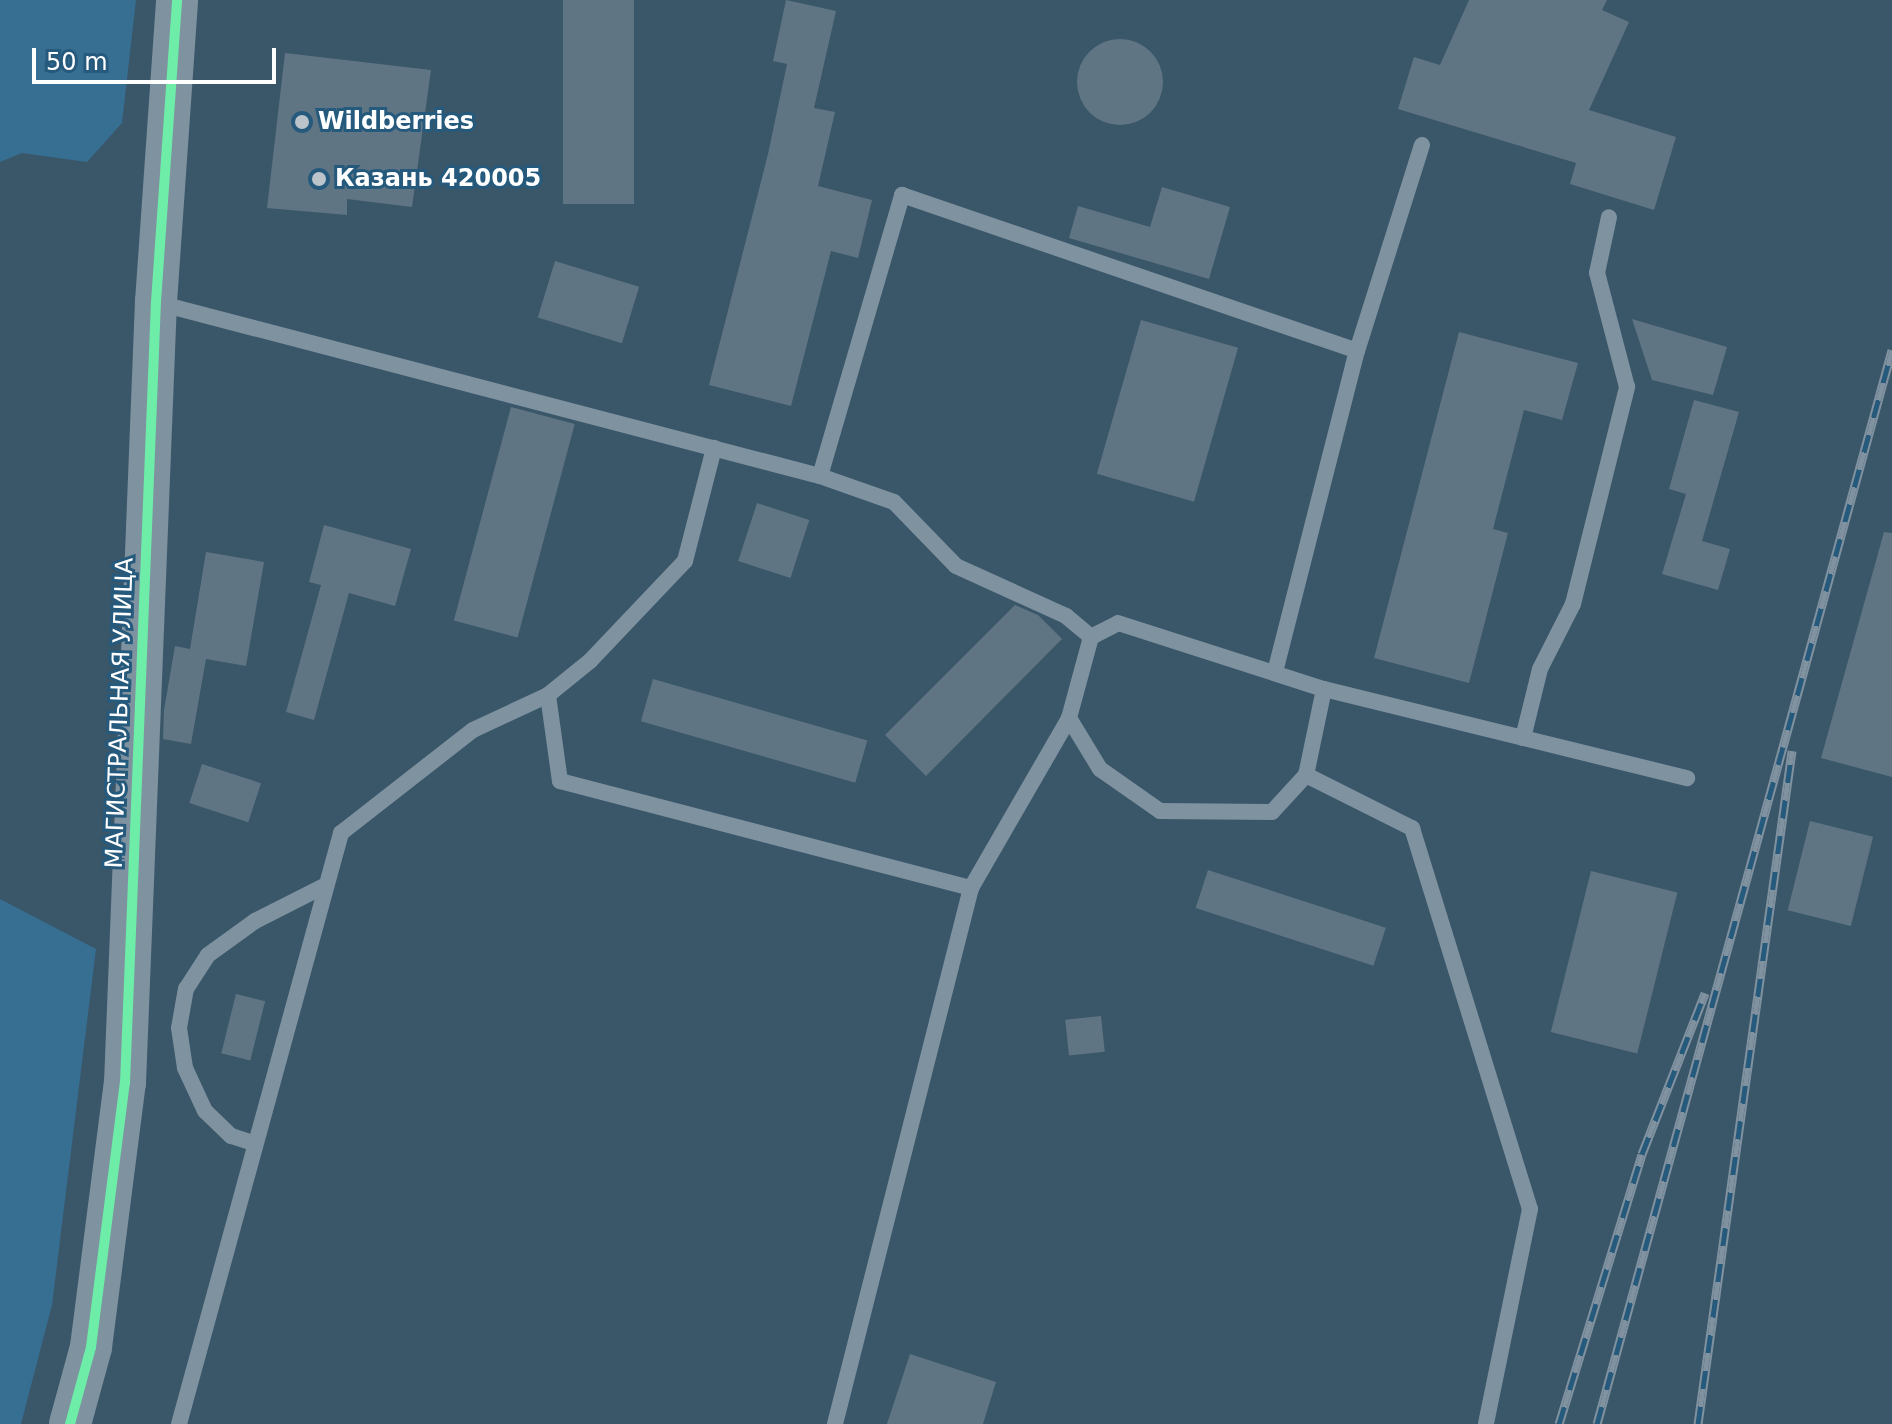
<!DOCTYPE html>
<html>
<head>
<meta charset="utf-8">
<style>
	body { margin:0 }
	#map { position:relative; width:1892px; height:1424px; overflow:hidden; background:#3a5669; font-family:"DejaVu Sans",sans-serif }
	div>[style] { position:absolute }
	.green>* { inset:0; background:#376f92 }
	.building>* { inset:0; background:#607583; transform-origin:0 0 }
	.round { border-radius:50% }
	.service>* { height:16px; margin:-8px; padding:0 8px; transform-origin:8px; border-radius:8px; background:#7f92a0 }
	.tertiary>* { height:42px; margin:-21px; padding:0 21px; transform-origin:21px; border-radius:21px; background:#7f92a0 }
	.rail>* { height:9px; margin-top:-4.5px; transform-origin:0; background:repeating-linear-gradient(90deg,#265a7d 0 18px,#8092a0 0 36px); box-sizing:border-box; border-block:2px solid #8092a0 }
	.cycleway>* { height:10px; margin:-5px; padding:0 5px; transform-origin:5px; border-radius:5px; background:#6deda7 }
	.dots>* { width:22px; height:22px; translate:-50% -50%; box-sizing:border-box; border:4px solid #265a7d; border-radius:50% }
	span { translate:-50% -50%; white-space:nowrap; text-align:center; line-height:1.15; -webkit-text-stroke:6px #265a7d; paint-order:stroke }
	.poi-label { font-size:24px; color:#fff; font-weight:700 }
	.left { translate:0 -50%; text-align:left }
	.street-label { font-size:24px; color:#fff }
	.scale { position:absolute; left:32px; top:48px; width:244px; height:36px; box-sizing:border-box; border:4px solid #fff; border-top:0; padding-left:10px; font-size:24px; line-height:28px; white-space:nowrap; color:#fff; -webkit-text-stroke:6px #265a7d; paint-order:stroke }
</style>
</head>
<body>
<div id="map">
	<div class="green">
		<div style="clip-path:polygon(0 0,136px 0,122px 123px,87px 162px,22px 153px,0 162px)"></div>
		<div style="clip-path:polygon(0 899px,96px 949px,52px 1305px,21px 1424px,0 1424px)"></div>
	</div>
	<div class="building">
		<div style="left:563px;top:0;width:71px;height:204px"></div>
		<div style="clip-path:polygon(786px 0,836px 11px,814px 108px,835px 112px,818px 186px,872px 200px,858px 258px,831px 251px,791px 406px,709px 385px,768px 154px,787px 64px,773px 61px)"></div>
		<div style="clip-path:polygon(1469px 0,1607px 0,1602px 10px,1629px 22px,1589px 110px,1676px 137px,1654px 210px,1570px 184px,1576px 163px,1398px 109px,1414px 57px,1440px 65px)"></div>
		<div class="round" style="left:1077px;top:39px;width:86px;height:86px"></div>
		<div style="clip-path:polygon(285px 53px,431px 70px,412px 207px,347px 199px,347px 215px,267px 208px)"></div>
		<div style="clip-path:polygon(1162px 187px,1230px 207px,1209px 279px,1069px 238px,1078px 206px,1150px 227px)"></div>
		<div style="left:555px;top:261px;width:88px;height:59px;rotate:17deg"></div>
		<div style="clip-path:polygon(1632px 319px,1727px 347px,1713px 395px,1652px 380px)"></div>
		<div style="left:1141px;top:320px;width:101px;height:160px;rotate:16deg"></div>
		<div style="clip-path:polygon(1459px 332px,1578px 363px,1562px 420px,1524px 410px,1493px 529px,1508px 533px,1469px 683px,1374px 658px)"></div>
		<div style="clip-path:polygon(1694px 400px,1739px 412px,1702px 541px,1730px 549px,1718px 590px,1662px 574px,1686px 494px,1669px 489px)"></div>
		<div style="left:511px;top:407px;width:66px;height:221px;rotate:15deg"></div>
		<div style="left:757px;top:503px;width:55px;height:61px;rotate:18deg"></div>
		<div style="clip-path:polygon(324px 525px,411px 549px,395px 606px,349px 593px,314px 720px,286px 712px,321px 585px,309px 582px)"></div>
		<div style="clip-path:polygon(1884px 532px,1892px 533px,1892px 777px,1821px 758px)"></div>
		<div style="clip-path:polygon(206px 552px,264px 562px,246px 666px,206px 659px,191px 744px,163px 739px,164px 710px,175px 646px,190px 649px)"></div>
		<div style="clip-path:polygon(1015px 605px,1038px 615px,1062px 639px,926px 776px,885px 735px)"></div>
		<div style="left:653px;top:679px;width:223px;height:44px;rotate:16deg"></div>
		<div style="left:202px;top:764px;width:62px;height:41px;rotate:18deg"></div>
		<div style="left:1810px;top:821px;width:65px;height:92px;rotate:14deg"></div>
		<div style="left:1208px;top:870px;width:187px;height:40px;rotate:18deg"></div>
		<div style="left:1591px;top:871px;width:89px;height:166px;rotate:14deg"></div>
		<div style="left:236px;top:994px;width:30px;height:61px;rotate:14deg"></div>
		<div style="left:1101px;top:1016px;width:36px;height:36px;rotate:84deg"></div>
		<div style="clip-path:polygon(910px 1354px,996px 1382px,983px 1424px,887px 1424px)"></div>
	</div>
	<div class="service">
		<div style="left:158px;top:303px;width:684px;rotate:14.65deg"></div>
		<div style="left:820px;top:476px;width:78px;rotate:19.4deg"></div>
		<div style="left:894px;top:502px;width:89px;rotate:45.9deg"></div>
		<div style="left:956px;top:566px;width:121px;rotate:24.4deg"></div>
		<div style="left:1066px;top:616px;width:33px;rotate:40deg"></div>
		<div style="left:820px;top:476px;width:293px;rotate:-73.7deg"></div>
		<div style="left:902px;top:195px;width:481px;rotate:18.9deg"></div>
		<div style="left:1275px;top:672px;width:331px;rotate:-75.7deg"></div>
		<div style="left:1357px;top:351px;width:216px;rotate:-72.5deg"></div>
		<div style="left:1324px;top:689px;width:374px;rotate:13.8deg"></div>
		<div style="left:548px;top:695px;width:87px;rotate:82.1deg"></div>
		<div style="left:560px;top:781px;width:425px;rotate:14.6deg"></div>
		<div style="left:971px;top:888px;width:553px;rotate:104.24deg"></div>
		<div style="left:1523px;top:738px;width:71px;rotate:-76.2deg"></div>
		<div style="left:1540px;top:669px;width:73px;rotate:-63.1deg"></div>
		<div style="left:1573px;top:604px;width:224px;rotate:-76deg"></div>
		<div style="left:1627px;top:387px;width:118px;rotate:-104.7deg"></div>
		<div style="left:1597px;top:273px;width:57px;rotate:-77.9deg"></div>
		<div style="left:1306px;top:775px;width:119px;rotate:26.6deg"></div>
		<div style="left:1412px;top:828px;width:399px;rotate:72.8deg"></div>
		<div style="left:1530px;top:1209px;width:219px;rotate:101.6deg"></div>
		<div style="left:971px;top:888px;width:196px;rotate:-60deg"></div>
		<div style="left:1069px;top:718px;width:84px;rotate:-74.8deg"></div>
		<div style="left:1091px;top:637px;width:30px;rotate:-27deg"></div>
		<div style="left:1118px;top:623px;width:216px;rotate:17.8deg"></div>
		<div style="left:1324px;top:689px;width:88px;rotate:101.8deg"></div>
		<div style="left:1306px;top:775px;width:50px;rotate:132.6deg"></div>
		<div style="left:1272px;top:812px;width:112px;rotate:-179.5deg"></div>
		<div style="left:1160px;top:811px;width:73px;rotate:-145deg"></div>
		<div style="left:1100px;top:769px;width:60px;rotate:-121.3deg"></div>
		<div style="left:253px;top:1143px;width:23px;rotate:-162deg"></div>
		<div style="left:231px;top:1136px;width:36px;rotate:-136deg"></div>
		<div style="left:205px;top:1111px;width:47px;rotate:-114.9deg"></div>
		<div style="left:185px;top:1068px;width:40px;rotate:-98.5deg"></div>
		<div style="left:179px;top:1028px;width:40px;rotate:-80deg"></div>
		<div style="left:186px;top:989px;width:40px;rotate:-57.1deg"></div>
		<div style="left:208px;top:955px;width:58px;rotate:-35.9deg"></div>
		<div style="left:255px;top:921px;width:80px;rotate:-26.9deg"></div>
		<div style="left:179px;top:1424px;width:613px;rotate:-74.67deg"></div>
		<div style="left:341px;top:833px;width:167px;rotate:-38deg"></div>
		<div style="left:473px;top:730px;width:83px;rotate:-25deg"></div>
		<div style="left:548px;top:695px;width:54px;rotate:-39deg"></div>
		<div style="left:590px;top:661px;width:138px;rotate:-46.5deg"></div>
		<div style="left:685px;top:561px;width:117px;rotate:-75.6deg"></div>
	</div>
	<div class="tertiary">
		<div style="left:70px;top:1424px;width:80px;rotate:-74.7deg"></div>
		<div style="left:91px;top:1347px;width:266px;rotate:-82.7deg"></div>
		<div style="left:125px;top:1083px;width:782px;rotate:-87.73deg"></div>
		<div style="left:156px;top:302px;width:303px;rotate:-86deg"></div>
	</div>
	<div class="rail">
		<div style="left:1559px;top:1424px;width:282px;rotate:-72.9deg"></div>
		<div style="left:1642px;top:1154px;width:173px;rotate:-68.6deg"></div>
		<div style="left:1597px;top:1424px;width:1114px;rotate:-74.64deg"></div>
		<div style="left:1698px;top:1424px;width:680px;rotate:-82.05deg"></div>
	</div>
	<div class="cycleway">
		<div style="left:70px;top:1424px;width:80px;rotate:-74.7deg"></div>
		<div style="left:91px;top:1347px;width:266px;rotate:-82.7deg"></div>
		<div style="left:125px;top:1083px;width:782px;rotate:-87.73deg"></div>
		<div style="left:156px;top:302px;width:303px;rotate:-86deg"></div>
	</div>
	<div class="dots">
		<div style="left:302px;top:122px;background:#bac4ca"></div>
		<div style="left:319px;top:179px;background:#bac4ca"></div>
	</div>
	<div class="poi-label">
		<span class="left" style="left:318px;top:122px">Wildberries</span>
		<span class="left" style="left:335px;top:179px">Казань 420005</span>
	</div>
	<div class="street-label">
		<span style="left:120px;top:713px;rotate:-88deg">МАГИСТРАЛЬНАЯ УЛИЦА</span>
	</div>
	<div class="scale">50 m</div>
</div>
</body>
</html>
